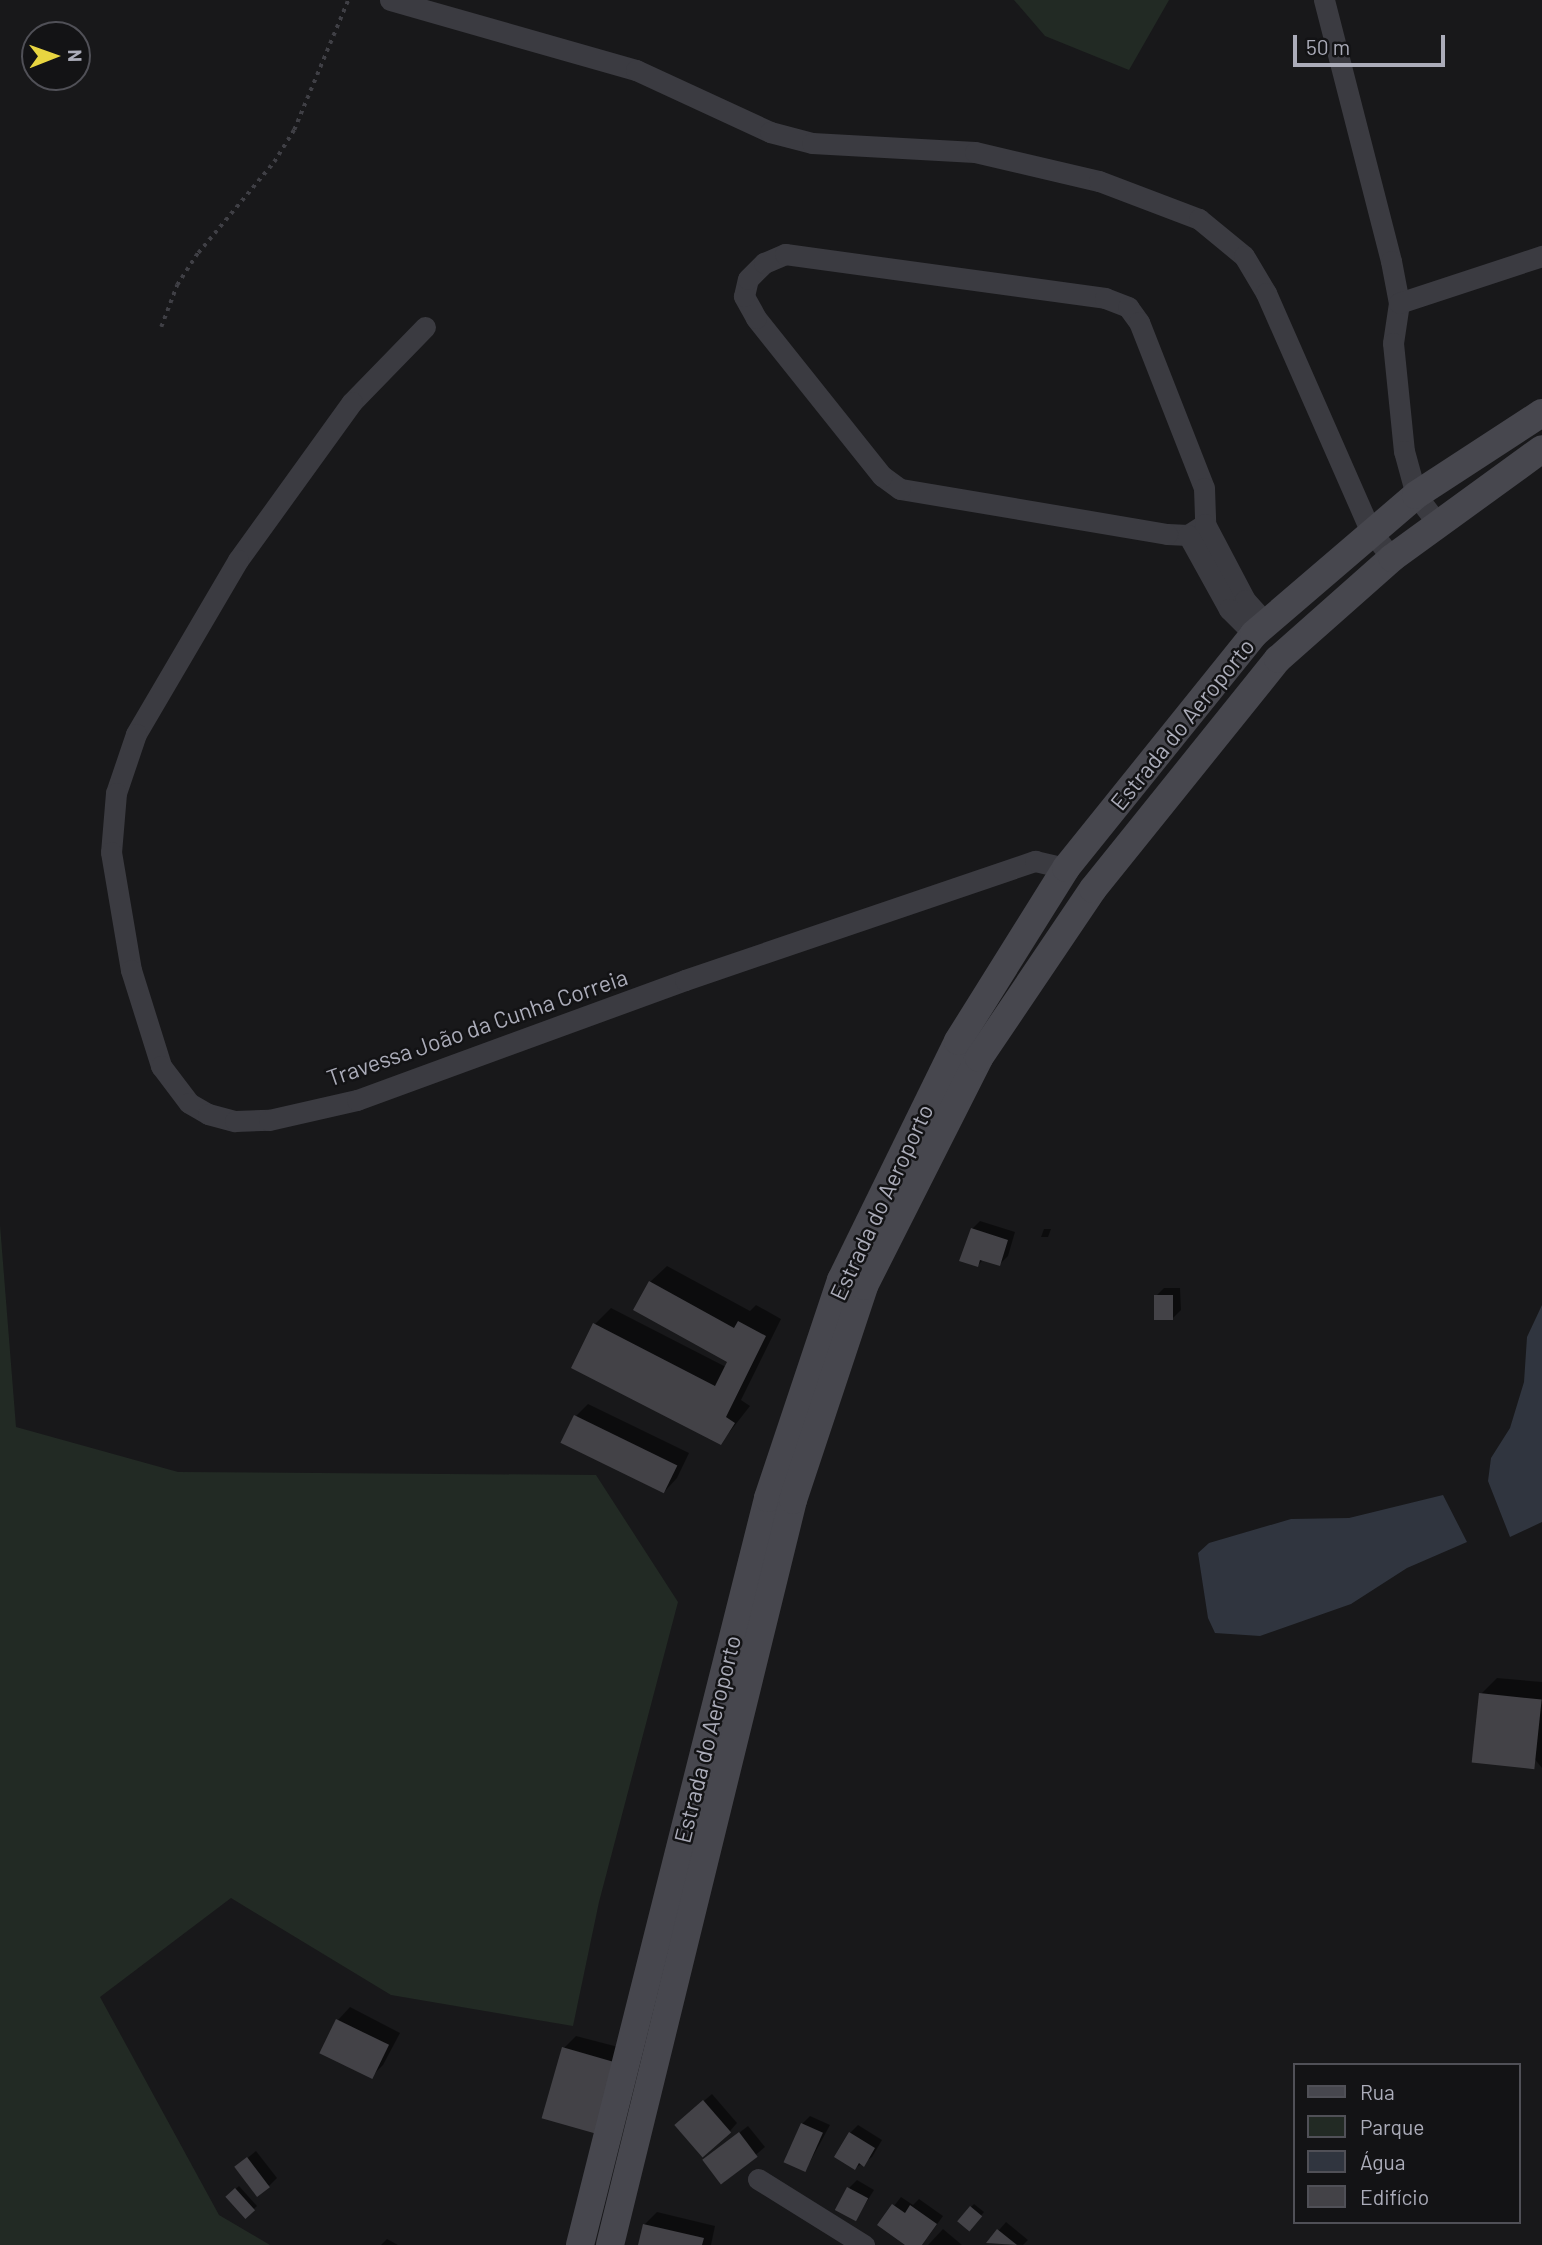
<!DOCTYPE html>
<html>
<head>
<meta charset="utf-8">
<style>
	body { margin:0 }
	#map { position:relative; width:1542px; height:2245px; overflow:hidden; background:#18181a; font-family:Barlow,sans-serif }
	div>[style] { position:absolute }
	.green>* { inset:0; background:#222a24 }
	.water>* { inset:0; background:#30353f }
	.shadow>* { inset:0; background:#0007; transform-origin:0 0 }
	.building>* { inset:0; background:#434247; transform-origin:0 0 }
	.path>* { height:3.5px; margin-top:-1.75px; transform-origin:0; background:repeating-linear-gradient(90deg,#3f3f45 0 3.5px,transparent 0 8.5px) }
	.minor>* { height:21px; margin:-10.5px; padding:0 10.5px; transform-origin:10.5px; border-radius:10.5px; background:#3b3b41 }
	.secondary>* { height:28px; margin:-14px; padding:0 14px; transform-origin:14px; border-radius:14px; background:#47474e }
	span { translate:-50% -50%; white-space:nowrap; text-align:center; line-height:1.15; -webkit-text-stroke:5px #131315; paint-order:stroke }
	.street-label { font-size:23px; color:#abacb9 }
	.legend { position:absolute; left:1293px; top:2063px; width:228px; height:161px; box-sizing:border-box; background:#131315; border:2px solid #505057; margin:0; padding:9px 12px; list-style:none; font-size:21px; color:#abacb9 }
	.legend li { display:flex; align-items:center; gap:14px; height:35px }
	.legend b { width:35px; border:2px solid #505057 }
	.north { position:absolute; left:21px; top:21px; width:70px; height:70px; box-sizing:border-box; background:#131315; border:2px solid #505057; border-radius:50%; rotate:89deg; font-size:19px; font-weight:700; line-height:28px; text-align:center; color:#abacb9 }
	.north::after { content:''; display:block; margin:auto; width:24px; height:32px; background:#e8d541; clip-path:polygon(50% 0,100% 100%,50% 72%,0 100%) }
	.scale { position:absolute; left:1293px; top:35px; width:152px; height:32px; box-sizing:border-box; border:4px solid #abacb9; border-top:0; padding-left:9px; font-size:21px; line-height:24px; white-space:nowrap; color:#abacb9; -webkit-text-stroke:5px #131315; paint-order:stroke }
</style>
</head>
<body>
<div id="map">
	<div class="green">
		<div style="clip-path:polygon(1014px 0,1169px 0,1129px 70px,1045px 36px)"></div>
		<div style="clip-path:polygon(0 1225px,16px 1427px,178px 1472px,596px 1475px,678px 1602px,599px 1902px,573px 2026px,391px 1995px,231px 1898px,100px 1997px,219px 2215px,270px 2245px,0 2245px)"></div>
	</div>
	<div class="water">
		<div style="clip-path:polygon(1542px 1305px,1542px 1522px,1510px 1537px,1488px 1481px,1491px 1458px,1510px 1428px,1524px 1382px,1527px 1337px)"></div>
		<div style="clip-path:polygon(1443px 1495px,1467px 1542px,1407px 1568px,1351px 1604px,1260px 1636px,1215px 1633px,1208px 1618px,1198px 1553px,1209px 1543px,1291px 1519px,1349px 1518px)"></div>
	</div>
	<div class="shadow">
		<div style="clip-path:polygon(980px 1221px,1015px 1232px,1008px 1256px,1000px 1264px,984px 1259px,978px 1265px,972px 1229px)"></div>
		<div style="clip-path:polygon(1044px 1229px,1051px 1229px,1048px 1237px,1041px 1237px)"></div>
		<div style="clip-path:polygon(667px 1266px,750px 1311px,756px 1305px,781px 1319px,741px 1400px,750px 1406px,721px 1443px,595px 1324px,611px 1308px,726px 1367px,729px 1361px,650px 1282px)"></div>
		<div style="clip-path:polygon(1164px 1288px,1180px 1288px,1181px 1310px,1173px 1318px,1156px 1296px)"></div>
		<div style="clip-path:polygon(588px 1404px,689px 1453px,677px 1478px,665px 1491px,576px 1416px)"></div>
		<div style="clip-path:polygon(1497px 1678px,1542px 1682px,1542px 1768px,1481px 1694px)"></div>
		<div style="clip-path:polygon(350px 2007px,400px 2033px,383px 2065px,371px 2077px,322px 2052px,338px 2020px)"></div>
		<div style="clip-path:polygon(576px 2036px,626px 2049px,608px 2119px,564px 2048px)"></div>
		<div style="clip-path:polygon(712px 2094px,737px 2123px,730px 2131px,685px 2117px)"></div>
		<div style="clip-path:polygon(810px 2116px,830px 2125px,805px 2171px,802px 2124px)"></div>
		<div style="clip-path:polygon(858px 2125px,882px 2140px,872px 2157px,855px 2168px,850px 2133px)"></div>
		<div style="clip-path:polygon(748px 2126px,765px 2147px,723px 2183px,713px 2153px)"></div>
		<div style="clip-path:polygon(256px 2151px,277px 2178px,269px 2186px,245px 2160px)"></div>
		<div style="clip-path:polygon(857px 2180px,874px 2190px,856px 2219px,849px 2188px)"></div>
		<div style="left:239px;top:2186px;width:27px;height:15px;rotate:48deg"></div>
		<div style="clip-path:polygon(901px 2197px,913px 2205px,919px 2199px,943px 2216px,922px 2245px,908px 2245px,879px 2225px)"></div>
		<div style="clip-path:polygon(974px 2204px,984px 2212px,973px 2225px,971px 2207px)"></div>
		<div style="clip-path:polygon(657px 2212px,715px 2226px,711px 2245px,640px 2245px,644px 2225px)"></div>
		<div style="clip-path:polygon(1006px 2222px,1028px 2240px,1023px 2245px,988px 2243px)"></div>
		<div style="clip-path:polygon(943px 2229px,962px 2245px,928px 2245px)"></div>
		<div style="clip-path:polygon(387px 2239px,398px 2245px,381px 2245px)"></div>
	</div>
	<div class="building">
		<div style="clip-path:polygon(971px 1228px,1008px 1240px,1000px 1266px,980px 1260px,978px 1267px,959px 1261px)"></div>
		<div style="clip-path:polygon(649px 1281px,734px 1328px,738px 1321px,766px 1336px,726px 1417px,735px 1423px,721px 1445px,571px 1368px,593px 1323px,715px 1386px,727px 1362px,633px 1310px)"></div>
		<div style="left:1173px;top:1295px;width:25px;height:19px;rotate:90deg"></div>
		<div style="left:574px;top:1415px;width:115px;height:31px;rotate:26deg"></div>
		<div style="left:1479px;top:1693px;width:63px;height:70px;rotate:6deg"></div>
		<div style="left:336px;top:2019px;width:59px;height:38px;rotate:26deg"></div>
		<div style="left:562px;top:2047px;width:55px;height:74px;rotate:16deg"></div>
		<div style="left:703px;top:2100px;width:43px;height:38px;rotate:49deg"></div>
		<div style="left:801px;top:2123px;width:24px;height:43px;rotate:24deg"></div>
		<div style="left:739px;top:2132px;width:31px;height:46px;rotate:53deg"></div>
		<div style="clip-path:polygon(849px 2132px,875px 2148px,864px 2167px,859px 2163px,855px 2170px,834px 2157px)"></div>
		<div style="left:247px;top:2157px;width:38px;height:16px;rotate:53deg"></div>
		<div style="left:847px;top:2187px;width:24px;height:26px;rotate:28deg"></div>
		<div style="left:235px;top:2188px;width:30px;height:13px;rotate:48deg"></div>
		<div style="clip-path:polygon(892px 2204px,905px 2213px,910px 2205px,937px 2224px,922px 2245px,905px 2245px,877px 2225px)"></div>
		<div style="left:970px;top:2206px;width:16px;height:20px;rotate:40deg"></div>
		<div style="clip-path:polygon(643px 2224px,704px 2238px,702px 2245px,638px 2245px)"></div>
		<div style="clip-path:polygon(997px 2229px,1017px 2245px,986px 2243px)"></div>
	</div>
	<div class="path">
		<div style="left:161px;top:327px;width:45px;rotate:-69.1deg"></div>
		<div style="left:177px;top:285px;width:38px;rotate:-57deg"></div>
		<div style="left:198px;top:253px;width:119px;rotate:-50.1deg"></div>
		<div style="left:274px;top:162px;width:38px;rotate:-58deg"></div>
		<div style="left:294px;top:130px;width:141px;rotate:-67.4deg"></div>
	</div>
	<div class="minor">
		<div style="left:390px;top:0;width:256px;rotate:15.9deg"></div>
		<div style="left:636px;top:70px;width:148px;rotate:24.8deg"></div>
		<div style="left:770px;top:132px;width:43px;rotate:14.7deg"></div>
		<div style="left:812px;top:143px;width:163px;rotate:3.2deg"></div>
		<div style="left:975px;top:152px;width:127px;rotate:13.2deg"></div>
		<div style="left:1099px;top:181px;width:107px;rotate:20.8deg"></div>
		<div style="left:1199px;top:219px;width:58px;rotate:39.4deg"></div>
		<div style="left:1244px;top:256px;width:43px;rotate:59.3deg"></div>
		<div style="left:1266px;top:293px;width:259px;rotate:66.3deg"></div>
		<div style="left:1370px;top:530px;width:36px;rotate:52deg"></div>
		<div style="left:1324px;top:0;width:269px;rotate:75.6deg"></div>
		<div style="left:1391px;top:261px;width:43px;rotate:79.2deg"></div>
		<div style="left:1399px;top:303px;width:40px;rotate:98.5deg"></div>
		<div style="left:1393px;top:343px;width:109px;rotate:84.2deg"></div>
		<div style="left:1404px;top:451px;width:46px;rotate:74.7deg"></div>
		<div style="left:1416px;top:495px;width:36px;rotate:53deg"></div>
		<div style="left:1399px;top:303px;width:151px;rotate:-18.2deg"></div>
		<div style="left:425px;top:327px;width:105px;rotate:134.2deg"></div>
		<div style="left:352px;top:402px;width:195px;rotate:125.8deg"></div>
		<div style="left:238px;top:560px;width:202px;rotate:120.4deg"></div>
		<div style="left:136px;top:734px;width:62px;rotate:108.7deg"></div>
		<div style="left:116px;top:793px;width:59px;rotate:94.8deg"></div>
		<div style="left:111px;top:852px;width:120px;rotate:80.4deg"></div>
		<div style="left:131px;top:970px;width:101px;rotate:72.6deg"></div>
		<div style="left:161px;top:1066px;width:46px;rotate:52.9deg"></div>
		<div style="left:189px;top:1103px;width:22px;rotate:30deg"></div>
		<div style="left:208px;top:1114px;width:28px;rotate:15deg"></div>
		<div style="left:235px;top:1121px;width:34px;rotate:-2deg"></div>
		<div style="left:269px;top:1120px;width:90px;rotate:-12.8deg"></div>
		<div style="left:357px;top:1100px;width:349px;rotate:-20.1deg"></div>
		<div style="left:685px;top:980px;width:370px;rotate:-18.8deg"></div>
		<div style="left:1035px;top:861px;width:32px;rotate:13deg"></div>
		<div style="left:1205px;top:524px;width:20px;rotate:147deg"></div>
		<div style="left:1188px;top:535px;width:21px;rotate:-177deg"></div>
		<div style="left:1167px;top:534px;width:271px;rotate:-170.4deg"></div>
		<div style="left:900px;top:489px;width:22px;rotate:-144deg"></div>
		<div style="left:882px;top:476px;width:202px;rotate:-128.6deg"></div>
		<div style="left:756px;top:318px;width:25px;rotate:-119deg"></div>
		<div style="left:744px;top:296px;width:17px;rotate:-77deg"></div>
		<div style="left:748px;top:279px;width:23px;rotate:-45deg"></div>
		<div style="left:764px;top:263px;width:23px;rotate:-23deg"></div>
		<div style="left:785px;top:254px;width:323px;rotate:7.8deg"></div>
		<div style="left:1105px;top:298px;width:25px;rotate:21deg"></div>
		<div style="left:1128px;top:307px;width:19px;rotate:54deg"></div>
		<div style="left:1139px;top:322px;width:178px;rotate:68.6deg"></div>
		<div style="left:1204px;top:488px;width:36px;rotate:88deg"></div>
		<div style="left:1205px;top:524px;width:86px;rotate:62.2deg"></div>
		<div style="left:1245px;top:600px;width:31px;rotate:48deg"></div>
		<div style="left:1188px;top:535px;width:85px;rotate:61deg"></div>
		<div style="left:1229px;top:609px;width:35px;rotate:45deg"></div>
		<div style="left:758px;top:2179px;width:125px;rotate:31.9deg"></div>
	</div>
	<div class="secondary">
		<div style="left:580px;top:2245px;width:770px;rotate:-75.87deg"></div>
		<div style="left:768px;top:1498px;width:230px;rotate:-71.5deg"></div>
		<div style="left:841px;top:1280px;width:266px;rotate:-63.9deg"></div>
		<div style="left:958px;top:1041px;width:204px;rotate:-58deg"></div>
		<div style="left:1066px;top:868px;width:300px;rotate:-51.2deg"></div>
		<div style="left:1254px;top:634px;width:213px;rotate:-40.6deg"></div>
		<div style="left:1416px;top:495px;width:150px;rotate:-33.1deg"></div>
		<div style="left:610px;top:2245px;width:767px;rotate:-76.2deg"></div>
		<div style="left:793px;top:1500px;width:225px;rotate:-71.6deg"></div>
		<div style="left:864px;top:1286px;width:255px;rotate:-63.2deg"></div>
		<div style="left:979px;top:1058px;width:204px;rotate:-56deg"></div>
		<div style="left:1093px;top:889px;width:295px;rotate:-51.2deg"></div>
		<div style="left:1278px;top:659px;width:152px;rotate:-41.5deg"></div>
		<div style="left:1392px;top:558px;width:185px;rotate:-36deg"></div>
	</div>
	<div class="street-label">
		<span style="left:1182px;top:724px;rotate:-51deg">Estrada do Aeroporto</span>
		<span style="left:477px;top:1027px;rotate:-19deg">Travessa João da Cunha Correia</span>
		<span style="left:881px;top:1202px;rotate:-65deg">Estrada do Aeroporto</span>
		<span style="left:707px;top:1739px;rotate:-76deg">Estrada do Aeroporto</span>
	</div>
	<ul class="legend">
	<li><b style="height:9px;background:#47474e"></b>Rua</li>
	<li><b style="height:19px;background:#222a24"></b>Parque</li>
	<li><b style="height:19px;background:#30353f"></b>Água</li>
	<li><b style="height:19px;background:#434247"></b>Edifício</li>
	</ul>
	<div class="north">N</div>
	<div class="scale">50 m</div>
</div>
</body>
</html>
